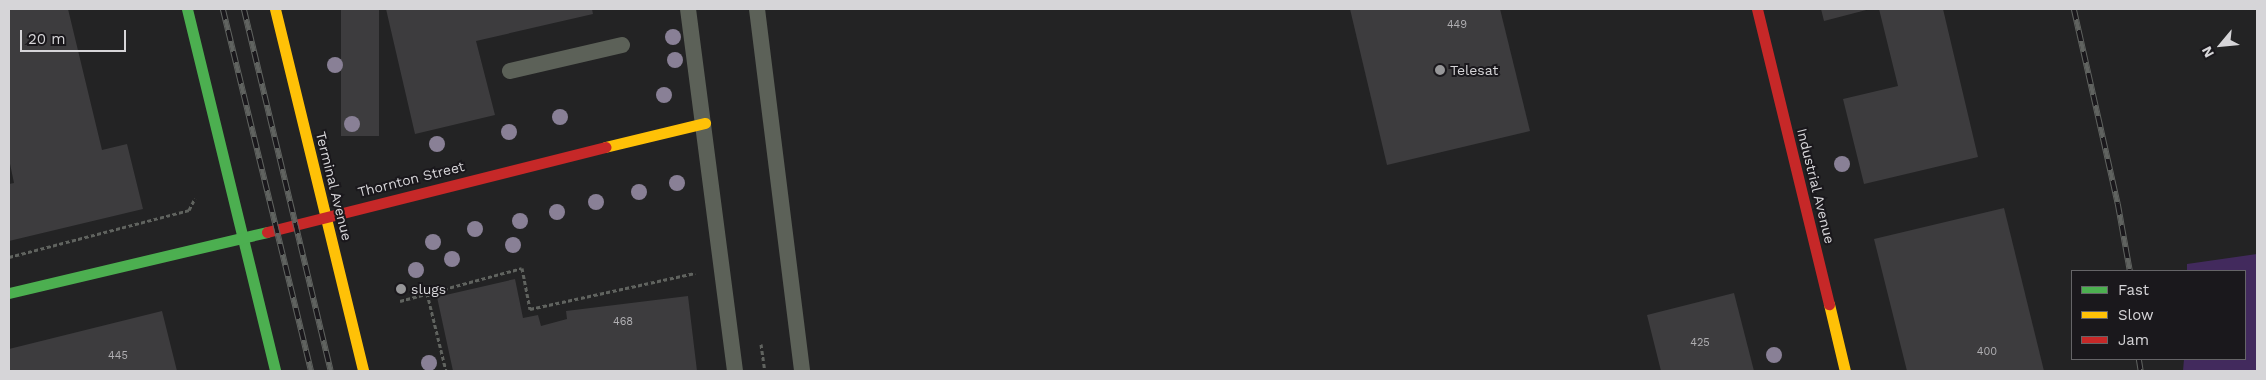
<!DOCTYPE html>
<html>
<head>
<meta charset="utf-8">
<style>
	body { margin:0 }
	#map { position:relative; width:2266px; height:380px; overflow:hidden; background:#232324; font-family:"Work Sans",sans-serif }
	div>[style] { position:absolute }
	.green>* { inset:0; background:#422a5d }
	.building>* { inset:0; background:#3d3c3e; transform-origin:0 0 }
	.path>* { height:3px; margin-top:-1.5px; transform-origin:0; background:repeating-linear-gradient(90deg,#60635f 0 4px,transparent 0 6.5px) }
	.lane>* { height:16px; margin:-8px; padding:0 8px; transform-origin:8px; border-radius:8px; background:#5c6158 }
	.fast>* { height:11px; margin:-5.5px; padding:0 5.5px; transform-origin:5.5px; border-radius:5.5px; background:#4caf50 }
	.slow>* { height:11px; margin:-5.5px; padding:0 5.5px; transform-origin:5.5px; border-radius:5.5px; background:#ffc107 }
	.jam>* { height:11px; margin:-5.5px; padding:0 5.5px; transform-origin:5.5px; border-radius:5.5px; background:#c62828 }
	.rail>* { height:5.5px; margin-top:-2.75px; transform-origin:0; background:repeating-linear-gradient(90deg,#1a181c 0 11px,#606360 0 22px); box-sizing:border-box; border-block:1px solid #606360 }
	.trees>* { width:16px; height:16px; margin:-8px; border-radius:50%; background:#898096 }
	.dots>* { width:14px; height:14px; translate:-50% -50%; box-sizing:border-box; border:2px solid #1a181c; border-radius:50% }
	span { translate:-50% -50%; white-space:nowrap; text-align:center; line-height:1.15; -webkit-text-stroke:4px #1a181c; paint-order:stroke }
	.number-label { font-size:11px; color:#b0afb2 }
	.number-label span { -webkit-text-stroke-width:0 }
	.poi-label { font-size:14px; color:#d6d5d8 }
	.left { translate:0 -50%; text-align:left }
	.street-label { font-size:14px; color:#d6d5d8 }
	.frame { position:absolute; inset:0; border:10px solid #d6d5d8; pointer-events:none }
	.legend { position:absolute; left:2071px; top:270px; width:175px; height:90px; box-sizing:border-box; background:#1a181c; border:1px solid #656467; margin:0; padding:6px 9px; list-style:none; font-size:15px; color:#d6d5d8 }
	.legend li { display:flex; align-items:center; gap:10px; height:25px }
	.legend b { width:25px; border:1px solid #656467 }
	.north { position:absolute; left:2196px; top:20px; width:50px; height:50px; -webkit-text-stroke:4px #1a181c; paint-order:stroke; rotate:242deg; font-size:14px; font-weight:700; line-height:20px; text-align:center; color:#d6d5d8 }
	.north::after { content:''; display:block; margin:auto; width:18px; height:22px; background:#d6d5d8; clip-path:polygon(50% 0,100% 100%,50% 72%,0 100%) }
	.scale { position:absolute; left:20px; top:30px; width:106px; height:22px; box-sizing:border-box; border:2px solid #d6d5d8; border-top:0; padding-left:6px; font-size:15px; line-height:18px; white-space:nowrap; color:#d6d5d8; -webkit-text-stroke:4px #1a181c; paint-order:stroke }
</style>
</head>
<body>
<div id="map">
	<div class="green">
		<div style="clip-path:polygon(2257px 254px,2257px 371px,2183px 371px,2184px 359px,2245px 359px,2245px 271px,2187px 271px,2187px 264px)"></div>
	</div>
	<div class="building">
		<div style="clip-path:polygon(9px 9px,68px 9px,102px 150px,127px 144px,143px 209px,9px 241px,9px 184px,14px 183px,9px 159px)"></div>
		<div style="left:341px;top:9px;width:38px;height:127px"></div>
		<div style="clip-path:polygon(386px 9px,592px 9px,593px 14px,476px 41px,495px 115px,415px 134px)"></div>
		<div style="clip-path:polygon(1350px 9px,1500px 9px,1530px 131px,1387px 165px)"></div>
		<div style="clip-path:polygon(1821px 9px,1870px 9px,1824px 21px)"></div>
		<div style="clip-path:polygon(1879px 9px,1943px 9px,1978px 157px,1864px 184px,1843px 99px,1898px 86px)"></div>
		<div style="clip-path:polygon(2004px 208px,2044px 371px,1907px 371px,1874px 239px)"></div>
		<div style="clip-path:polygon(515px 279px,523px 318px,538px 315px,541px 326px,567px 319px,566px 311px,688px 296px,697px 371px,453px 371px,437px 297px)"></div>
		<div style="clip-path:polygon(1734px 293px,1754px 371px,1661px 371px,1647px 315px)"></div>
		<div style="clip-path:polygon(162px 311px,177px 371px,9px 371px,9px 349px)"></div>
	</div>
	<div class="path">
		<div style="left:9px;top:257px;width:186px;rotate:-14.6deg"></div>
		<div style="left:189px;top:210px;width:13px;rotate:-63deg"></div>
		<div style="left:427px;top:293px;width:80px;rotate:76.3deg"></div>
		<div style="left:400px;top:301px;width:126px;rotate:-15.1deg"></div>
		<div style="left:522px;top:268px;width:42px;rotate:79deg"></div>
		<div style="left:530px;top:309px;width:169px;rotate:-12.3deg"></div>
		<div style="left:761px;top:344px;width:27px;rotate:82deg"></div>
	</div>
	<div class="lane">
		<div style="left:688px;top:9px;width:365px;rotate:82.6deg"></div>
		<div style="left:757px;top:9px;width:365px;rotate:82.9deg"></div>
		<div style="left:510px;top:71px;width:115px;rotate:-13.1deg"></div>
	</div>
	<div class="fast">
		<div style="left:187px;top:9px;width:373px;rotate:76.3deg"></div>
		<div style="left:9px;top:293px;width:265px;rotate:-13.3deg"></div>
	</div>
	<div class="slow">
		<div style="left:275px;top:9px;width:373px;rotate:76.3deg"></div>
		<div style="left:605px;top:147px;width:103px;rotate:-13.5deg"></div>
		<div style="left:1829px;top:304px;width:69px;rotate:76.6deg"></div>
	</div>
	<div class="jam">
		<div style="left:1757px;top:9px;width:304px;rotate:76.3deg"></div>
		<div style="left:267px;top:232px;width:349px;rotate:-14.1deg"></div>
	</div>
	<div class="rail">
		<div style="left:223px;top:9px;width:373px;rotate:76.3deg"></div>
		<div style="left:244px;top:9px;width:372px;rotate:76.5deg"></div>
		<div style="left:2074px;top:9px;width:200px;rotate:77.3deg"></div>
		<div style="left:2118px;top:204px;width:68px;rotate:79.8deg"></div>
		<div style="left:2139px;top:359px;width:12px;rotate:81deg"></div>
	</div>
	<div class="trees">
		<div style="left:673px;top:37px"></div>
		<div style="left:675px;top:60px"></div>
		<div style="left:335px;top:65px"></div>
		<div style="left:664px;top:95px"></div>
		<div style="left:560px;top:117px"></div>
		<div style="left:352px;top:124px"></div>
		<div style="left:509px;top:132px"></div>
		<div style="left:437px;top:144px"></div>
		<div style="left:1842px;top:164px"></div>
		<div style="left:677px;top:183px"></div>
		<div style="left:639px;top:192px"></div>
		<div style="left:596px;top:202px"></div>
		<div style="left:557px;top:212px"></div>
		<div style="left:520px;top:221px"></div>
		<div style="left:475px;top:229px"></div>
		<div style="left:433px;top:242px"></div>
		<div style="left:513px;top:245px"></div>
		<div style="left:452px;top:259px"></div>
		<div style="left:416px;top:270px"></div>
		<div style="left:1774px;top:355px"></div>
		<div style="left:429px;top:363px"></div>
	</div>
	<div class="dots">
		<div style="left:1440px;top:70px;background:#979799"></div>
		<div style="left:401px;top:289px;background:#979799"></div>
	</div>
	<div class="number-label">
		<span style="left:1457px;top:25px">449</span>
		<span style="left:623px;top:322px">468</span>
		<span style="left:1700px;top:343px">425</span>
		<span style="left:1987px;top:352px">400</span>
		<span style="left:118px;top:356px">445</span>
	</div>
	<div class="poi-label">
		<span class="left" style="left:1450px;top:70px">Telesat</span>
		<span class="left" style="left:411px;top:289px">slugs</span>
	</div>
	<div class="street-label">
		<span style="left:411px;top:179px;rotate:-14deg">Thornton Street</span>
		<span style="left:334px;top:186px;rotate:76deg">Terminal Avenue</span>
		<span style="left:1816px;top:186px;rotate:76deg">Industrial Avenue</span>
	</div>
	<div class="frame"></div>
	<ul class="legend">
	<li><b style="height:6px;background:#4caf50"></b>Fast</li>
	<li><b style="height:6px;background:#ffc107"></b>Slow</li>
	<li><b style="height:6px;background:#c62828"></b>Jam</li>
	</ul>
	<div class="north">N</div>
	<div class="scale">20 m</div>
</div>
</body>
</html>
